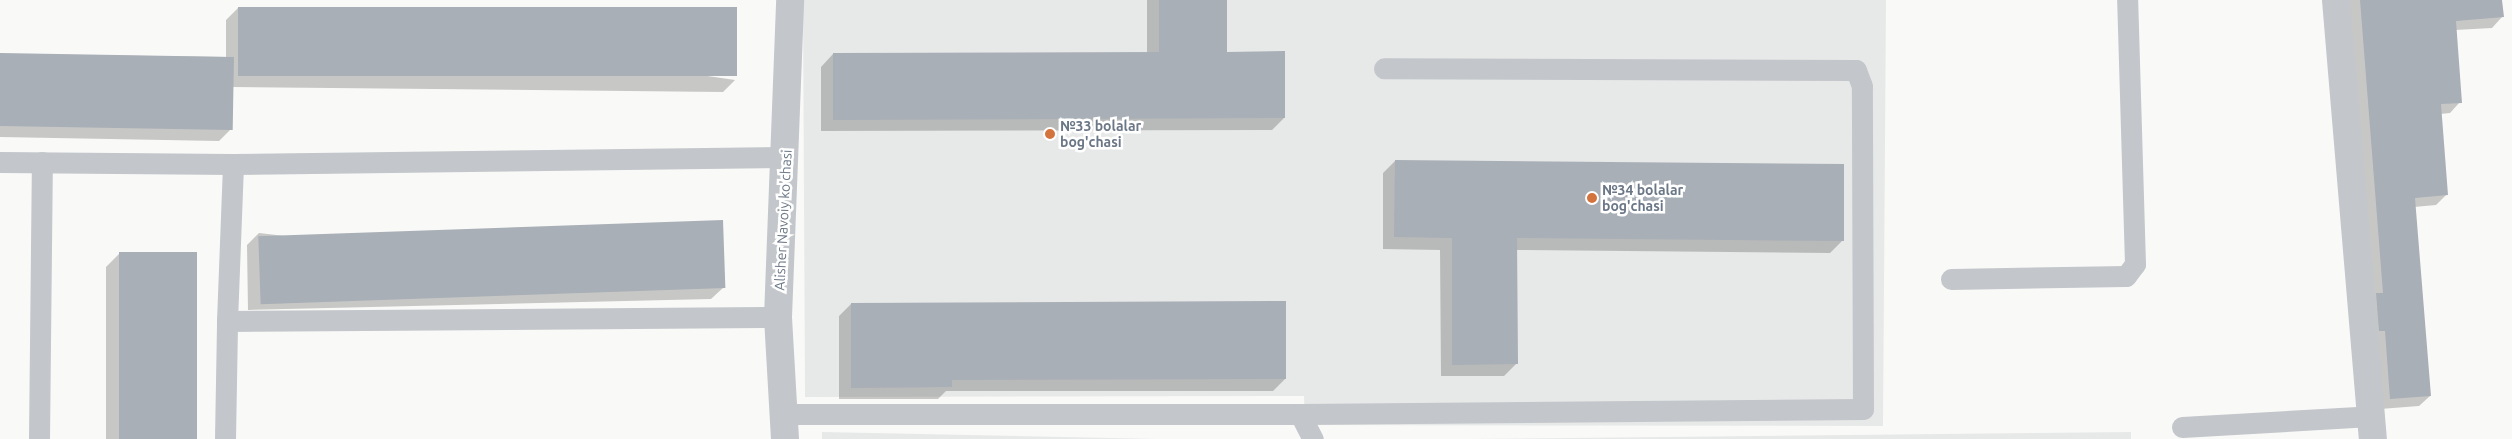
<!DOCTYPE html>
<html>
<head>
<meta charset="utf-8">
<style>
	body { margin:0 }
	#map { position:relative; width:2512px; height:439px; overflow:hidden; background:#f9f9f8; font-family:Ubuntu,sans-serif }
	div>[style] { position:absolute }
	.built>* { inset:0; background:#e7e8e8 }
	.shadow>* { inset:0; background:#0003 }
	.building>* { inset:0; background:#a9afb6; transform-origin:0 0 }
	.lane>* { height:21px; margin:-10.5px; padding:0 10.5px; transform-origin:10.5px; border-radius:10.5px; background:#c3c6ca }
	.street>* { height:28px; margin:-14px; padding:0 14px; transform-origin:14px; border-radius:14px; background:#c3c6ca }
	.dots>* { width:14px; height:14px; translate:-50% -50%; box-sizing:border-box; border:2px solid #fff; border-radius:50% }
	span { translate:-50% -50%; white-space:nowrap; text-align:center; line-height:1.15; -webkit-text-stroke:5px #fff; paint-order:stroke }
	.poi-label { font-size:14px; color:#6b7786; font-weight:700 }
	.left { translate:0 -50%; text-align:left }
	.street-label { font-size:14px; color:#6b7786 }
</style>
</head>
<body>
<div id="map">
	<div class="built">
		<div style="clip-path:polygon(803px 0,1886px 0,1883px 426px,1305px 425px,1304px 396px,805px 397px)"></div>
		<div style="clip-path:polygon(822px 432px,1157px 439px,822px 439px)"></div>
		<div style="clip-path:polygon(2131px 432px,2131px 439px,1467px 439px)"></div>
	</div>
	<div class="shadow">
		<div style="clip-path:polygon(1147px 0,1226px 0,1225px 53px,1284px 118px,1272px 130px,821px 131px,821px 67px,833px 54px,1147px 54px)"></div>
		<div style="clip-path:polygon(2349px 0,2501px 0,2502px 17px,2492px 28px,2455px 30px,2460px 102px,2450px 113px,2440px 114px,2447px 194px,2436px 205px,2414px 207px,2430px 396px,2419px 406px,2380px 409px)"></div>
		<div style="clip-path:polygon(238px 8px,735px 80px,723px 92px,232px 87px,231px 129px,219px 141px,0 137px,0 54px,226px 57px,226px 20px)"></div>
		<div style="clip-path:polygon(1395px 161px,1842px 241px,1830px 253px,1516px 250px,1516px 364px,1504px 376px,1441px 376px,1440px 250px,1383px 249px,1383px 173px)"></div>
		<div style="clip-path:polygon(259px 233px,724px 287px,711px 299px,248px 310px,247px 245px)"></div>
		<div style="clip-path:polygon(119px 254px,195px 439px,106px 439px,106px 267px)"></div>
		<div style="clip-path:polygon(851px 304px,1285px 379px,1273px 391px,946px 391px,938px 399px,839px 399px,839px 316px)"></div>
	</div>
	<div class="building">
		<div style="clip-path:polygon(1159px 0,1227px 0,1227px 52px,1285px 51px,1285px 118px,833px 120px,833px 53px,1159px 52px)"></div>
		<div style="clip-path:polygon(2360px 0,2502px 0,2504px 17px,2456px 21px,2462px 103px,2441px 104px,2448px 195px,2415px 198px,2431px 396px,2390px 399px,2385px 331px,2379px 331px,2376px 293px,2383px 293px)"></div>
		<div style="left:238px;top:7px;width:499px;height:69px"></div>
		<div style="left:0;top:53px;width:234px;height:73px;rotate:1deg"></div>
		<div style="clip-path:polygon(1395px 160px,1844px 164px,1844px 241px,1517px 238px,1518px 364px,1452px 365px,1452px 238px,1394px 237px)"></div>
		<div style="left:723px;top:220px;width:68px;height:465px;rotate:88deg"></div>
		<div style="left:197px;top:252px;width:187px;height:78px;rotate:90deg"></div>
		<div style="clip-path:polygon(1286px 301px,1286px 379px,952px 380px,952px 387px,851px 388px,851px 303px)"></div>
	</div>
	<div class="lane">
		<div style="left:0;top:162px;width:233px;rotate:0.5deg"></div>
		<div style="left:1951px;top:279px;width:175px;rotate:-1deg"></div>
		<div style="left:2126px;top:276px;width:15px;rotate:-53deg"></div>
		<div style="left:2135px;top:264px;width:264px;rotate:-91.7deg"></div>
		<div style="left:778px;top:317px;width:551px;rotate:179.58deg"></div>
		<div style="left:227px;top:321px;width:157px;rotate:-87.8deg"></div>
		<div style="left:233px;top:164px;width:554px;rotate:-0.72deg"></div>
		<div style="left:785px;top:414px;width:515px"></div>
		<div style="left:1300px;top:414px;width:563px;rotate:-0.51deg"></div>
		<div style="left:1863px;top:409px;width:323px;rotate:-90.2deg"></div>
		<div style="left:1862px;top:86px;width:17px;rotate:-111deg"></div>
		<div style="left:1856px;top:70px;width:472px;rotate:-179.8deg"></div>
		<div style="left:1300px;top:414px;width:28px;rotate:63deg"></div>
		<div style="left:2182px;top:427px;width:189px;rotate:-3.3deg"></div>
		<div style="left:39px;top:439px;width:277px;rotate:-89.4deg"></div>
		<div style="left:225px;top:439px;width:118px;rotate:-89deg"></div>
	</div>
	<div class="street">
		<div style="left:2336px;top:0;width:441px;rotate:85.2deg"></div>
		<div style="left:785px;top:439px;width:122px;rotate:-93.3deg"></div>
		<div style="left:778px;top:317px;width:317px;rotate:-87.8deg"></div>
	</div>
	<div class="dots">
		<div style="left:1050px;top:134px;background:#d3733d"></div>
		<div style="left:1592px;top:198px;background:#d3733d"></div>
	</div>
	<div class="poi-label">
		<span class="left" style="left:1060px;top:134px">№33 bolalar<br>bog'chasi</span>
		<span class="left" style="left:1602px;top:198px">№34 bolalar<br>bog'chasi</span>
	</div>
	<div class="street-label">
		<span style="left:783px;top:220px;rotate:-87deg">Alisher Navoiy ko'chasi</span>
	</div>
</div>
</body>
</html>
